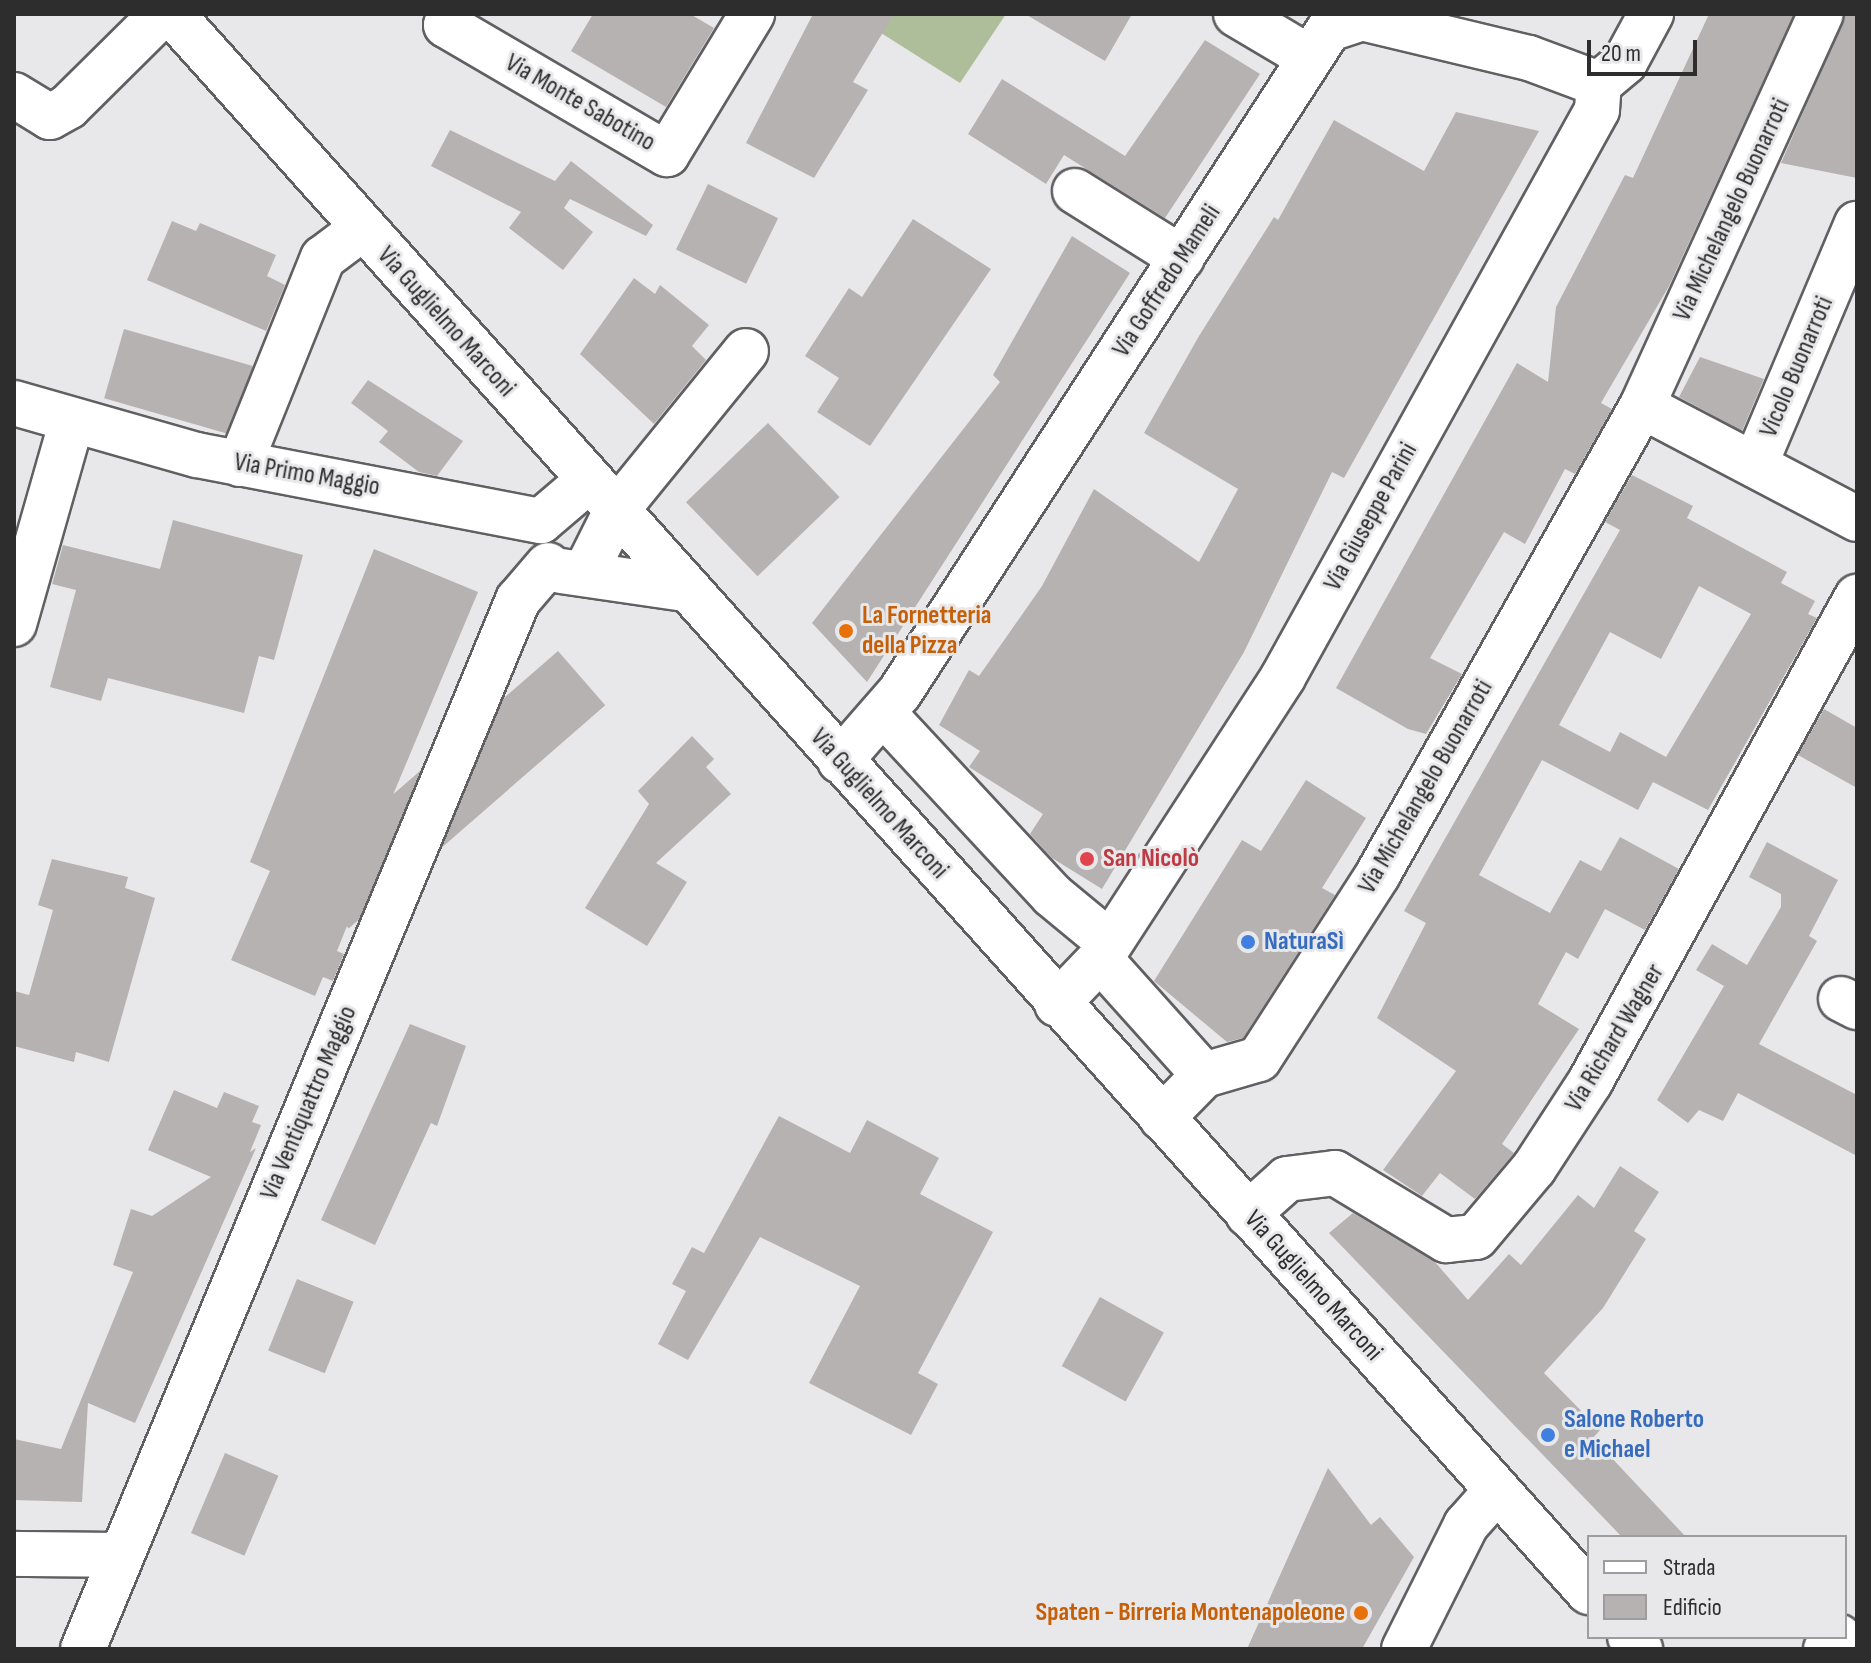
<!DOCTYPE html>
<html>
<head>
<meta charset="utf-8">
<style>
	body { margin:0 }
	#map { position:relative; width:1871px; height:1663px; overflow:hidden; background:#e8e8eb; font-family:"Sofia Sans Condensed",sans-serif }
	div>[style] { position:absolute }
	.green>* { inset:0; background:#aebd9a }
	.building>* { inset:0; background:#b5b2b1; transform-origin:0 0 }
	.roads { filter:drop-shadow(2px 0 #606063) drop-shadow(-2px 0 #606063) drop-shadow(0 2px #606063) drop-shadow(0 -2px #606063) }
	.minor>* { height:44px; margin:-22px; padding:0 22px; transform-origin:22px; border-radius:22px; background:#fff }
	.major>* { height:44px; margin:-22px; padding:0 22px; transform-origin:22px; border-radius:22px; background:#fff }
	.dots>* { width:22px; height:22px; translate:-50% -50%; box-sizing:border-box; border:4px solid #e8e8eb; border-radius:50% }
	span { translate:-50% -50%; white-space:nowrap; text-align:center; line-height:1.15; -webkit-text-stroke:6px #e8e8eb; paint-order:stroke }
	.street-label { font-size:26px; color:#2d2d2e }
	.food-label { font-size:26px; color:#c56008; font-weight:700 }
	.left { translate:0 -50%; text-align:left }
	.right { translate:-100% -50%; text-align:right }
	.health-label { font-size:26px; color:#be3a42; font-weight:700 }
	.shop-label { font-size:26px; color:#366cbe; font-weight:700 }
	.frame { position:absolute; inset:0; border:16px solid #2d2d2e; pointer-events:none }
	.legend { position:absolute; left:1587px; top:1535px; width:260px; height:104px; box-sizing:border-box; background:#e8e8eb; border:2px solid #9d9d9f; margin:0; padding:10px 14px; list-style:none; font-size:24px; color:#2d2d2e }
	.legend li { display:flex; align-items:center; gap:16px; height:40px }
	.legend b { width:40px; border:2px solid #9d9d9f }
	.scale { position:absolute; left:1587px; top:40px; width:110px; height:36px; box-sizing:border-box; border:4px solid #2d2d2e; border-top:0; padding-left:10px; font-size:24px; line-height:28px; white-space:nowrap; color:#2d2d2e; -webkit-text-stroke:6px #e8e8eb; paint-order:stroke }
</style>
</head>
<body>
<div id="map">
	<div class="green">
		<div style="clip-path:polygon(851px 14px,1006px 14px,960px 83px)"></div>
	</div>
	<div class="building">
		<div style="clip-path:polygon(593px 14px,690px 14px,714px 28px,666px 107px,571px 51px)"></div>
		<div style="clip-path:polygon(813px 14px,894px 14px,853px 82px,868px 90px,814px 178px,746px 143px)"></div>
		<div style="clip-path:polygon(1025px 14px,1132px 14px,1105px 61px)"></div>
		<div style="clip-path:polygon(1709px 14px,1794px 14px,1669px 286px,1601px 403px,1612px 409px,1575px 474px,1565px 469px,1525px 544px,1504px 532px,1430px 658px,1462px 674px,1426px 734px,1408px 729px,1336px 688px,1517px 363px,1548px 382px,1556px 307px,1625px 175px,1633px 178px)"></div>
		<div style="clip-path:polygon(1846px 14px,1857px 14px,1857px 178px,1781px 163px)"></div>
		<div style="clip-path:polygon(1205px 40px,1260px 74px,1165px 218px,1064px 155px,1046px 184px,968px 134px,1002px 79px,1125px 156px)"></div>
		<div style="clip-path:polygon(1456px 112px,1539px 131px,1344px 478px,1332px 472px,1244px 652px,1102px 889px,1052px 858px,1030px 834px,1043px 814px,969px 767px,980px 751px,939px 725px,969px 670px,979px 676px,1042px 586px,1094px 489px,1199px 562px,1238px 489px,1144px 433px,1199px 336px,1274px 217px,1278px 220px,1334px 120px,1424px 171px)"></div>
		<div style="clip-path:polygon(450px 130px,555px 181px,571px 161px,653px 225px,646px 236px,570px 199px,564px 208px,593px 232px,563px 270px,509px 228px,521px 212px,431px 166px)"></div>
		<div style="left:708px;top:184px;width:78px;height:73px;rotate:26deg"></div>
		<div style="clip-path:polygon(913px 219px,991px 269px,870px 446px,817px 412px,839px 378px,805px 356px,849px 288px,862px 297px)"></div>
		<div style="clip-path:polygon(172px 221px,196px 231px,200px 223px,276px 255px,267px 276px,285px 285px,266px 331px,147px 280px)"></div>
		<div style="clip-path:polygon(1072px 236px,1130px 273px,867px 682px,812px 623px,1000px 382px,993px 375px)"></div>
		<div style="clip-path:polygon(634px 278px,655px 294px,660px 285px,709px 325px,692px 346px,706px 360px,654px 424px,580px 354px)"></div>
		<div style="left:124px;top:329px;width:134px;height:72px;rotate:16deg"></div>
		<div style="clip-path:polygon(1700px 357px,1764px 379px,1742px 431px,1679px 397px)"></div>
		<div style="clip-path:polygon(368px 380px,463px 441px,437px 476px,419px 472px,379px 442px,388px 431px,351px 403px)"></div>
		<div style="left:768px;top:423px;width:103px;height:114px;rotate:46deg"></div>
		<div style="clip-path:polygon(evenodd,1632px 475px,1693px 506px,1687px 518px,1787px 572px,1781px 583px,1815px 601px,1808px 614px,1817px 618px,1708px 810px,1653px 782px,1638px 810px,1542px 760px,1479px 875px,1550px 913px,1580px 860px,1601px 871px,1620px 837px,1679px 869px,1645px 930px,1605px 909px,1578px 959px,1566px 952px,1538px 1004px,1579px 1029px,1502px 1144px,1514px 1153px,1475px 1199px,1440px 1173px,1422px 1196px,1383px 1170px,1456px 1071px,1377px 1018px,1426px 923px,1404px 911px,1620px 530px,1605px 522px,1632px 475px,1699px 586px,1751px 614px,1666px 757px,1620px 732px,1610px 752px,1559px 725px,1610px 632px,1661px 659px,1699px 586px)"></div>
		<div style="clip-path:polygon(173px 520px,303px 555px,274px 660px,259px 656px,244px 713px,108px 678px,101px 701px,50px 687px,76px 590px,52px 584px,63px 545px,160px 569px)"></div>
		<div style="clip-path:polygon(374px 549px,478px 592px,372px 845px,378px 848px,337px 951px,344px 954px,333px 981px,323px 977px,315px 996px,231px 960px,270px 871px,250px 862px)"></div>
		<div style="left:558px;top:651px;width:72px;height:340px;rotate:49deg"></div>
		<div style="clip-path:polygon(1824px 709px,1857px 728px,1857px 788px,1798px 755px)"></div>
		<div style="clip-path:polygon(692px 736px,714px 759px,706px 767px,731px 794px,656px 863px,687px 882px,647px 946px,585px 908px,649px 804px,638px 791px)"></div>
		<div style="clip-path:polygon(1306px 780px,1366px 818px,1322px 888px,1335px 895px,1243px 1038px,1227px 1042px,1154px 981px,1242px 840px,1261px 851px)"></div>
		<div style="clip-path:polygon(1767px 842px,1838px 880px,1809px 936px,1817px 941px,1759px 1044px,1857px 1095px,1857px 1156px,1738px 1093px,1723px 1121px,1699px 1110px,1688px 1123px,1657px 1100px,1724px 986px,1696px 970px,1712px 944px,1747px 965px,1781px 907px,1781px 894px,1749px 877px)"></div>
		<div style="clip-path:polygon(52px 859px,128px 877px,125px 888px,155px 898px,109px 1062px,76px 1052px,74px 1062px,14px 1046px,14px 991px,29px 995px,53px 910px,38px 905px)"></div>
		<div style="clip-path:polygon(410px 1024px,466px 1046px,437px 1126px,431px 1123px,375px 1245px,321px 1220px)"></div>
		<div style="clip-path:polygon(174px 1090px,217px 1108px,224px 1092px,259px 1106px,252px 1122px,261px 1125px,250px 1152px,256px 1148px,135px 1423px,88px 1403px,82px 1502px,14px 1500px,14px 1439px,61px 1449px,133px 1272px,113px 1265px,131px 1209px,152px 1216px,211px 1177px,148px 1150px)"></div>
		<div style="clip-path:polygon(779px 1116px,850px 1153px,867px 1120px,939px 1158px,920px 1194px,993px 1232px,918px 1373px,938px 1384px,911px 1435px,809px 1383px,860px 1286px,760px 1237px,688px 1360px,658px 1344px,686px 1291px,672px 1284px,692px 1247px,704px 1253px)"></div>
		<div style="clip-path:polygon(1620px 1166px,1659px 1192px,1634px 1231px,1646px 1239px,1603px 1308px,1544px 1373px,1600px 1430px,1593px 1438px,1686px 1537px,1622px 1537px,1329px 1233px,1353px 1213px,1435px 1262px,1468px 1300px,1509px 1254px,1521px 1265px,1578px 1195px,1594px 1208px)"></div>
		<div style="left:297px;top:1279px;width:61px;height:77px;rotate:22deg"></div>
		<div style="left:1100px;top:1297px;width:73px;height:79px;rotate:29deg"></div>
		<div style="left:225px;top:1453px;width:58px;height:87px;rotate:23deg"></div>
		<div style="clip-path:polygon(1328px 1468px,1371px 1525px,1380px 1517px,1414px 1557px,1362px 1649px,1247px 1649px)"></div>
	</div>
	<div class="roads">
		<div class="minor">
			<div style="left:453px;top:14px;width:13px;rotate:122deg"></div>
			<div style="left:446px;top:25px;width:256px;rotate:30.3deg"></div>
			<div style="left:667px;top:154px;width:164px;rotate:-58.7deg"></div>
			<div style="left:1236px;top:14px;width:86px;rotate:30.7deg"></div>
			<div style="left:14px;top:95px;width:42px;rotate:31.4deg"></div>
			<div style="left:50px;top:117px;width:21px;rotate:-29deg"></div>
			<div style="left:68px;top:107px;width:132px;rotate:-44.7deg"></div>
			<div style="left:1075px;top:191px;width:126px;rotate:32.1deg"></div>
			<div style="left:14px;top:403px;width:190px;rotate:15.9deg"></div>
			<div style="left:197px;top:455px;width:350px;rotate:10.9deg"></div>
			<div style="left:541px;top:521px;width:62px;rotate:-40.4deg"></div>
			<div style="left:1642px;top:406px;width:243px;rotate:27.7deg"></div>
			<div style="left:240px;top:464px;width:222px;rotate:-68.1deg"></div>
			<div style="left:323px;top:258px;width:50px;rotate:-36.9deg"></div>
			<div style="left:1755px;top:465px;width:262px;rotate:-67.1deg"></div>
			<div style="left:561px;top:571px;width:125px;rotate:8.3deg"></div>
			<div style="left:586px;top:571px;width:67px;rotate:-63.4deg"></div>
			<div style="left:616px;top:511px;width:206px;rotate:-50.9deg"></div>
			<div style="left:14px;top:624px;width:212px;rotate:-74.1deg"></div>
			<div style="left:884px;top:714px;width:247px;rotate:47.1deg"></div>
			<div style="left:1052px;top:895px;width:75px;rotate:39.6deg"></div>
			<div style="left:840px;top:761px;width:91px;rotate:-49deg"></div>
			<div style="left:900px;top:692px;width:790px;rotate:-57.09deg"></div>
			<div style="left:1329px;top:29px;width:35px;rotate:-18deg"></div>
			<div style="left:1362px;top:18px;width:172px;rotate:13.5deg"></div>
			<div style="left:1529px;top:58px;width:75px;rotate:20.4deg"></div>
			<div style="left:1100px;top:959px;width:156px;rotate:48.1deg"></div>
			<div style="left:1841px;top:999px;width:18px;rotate:27deg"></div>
			<div style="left:1057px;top:1004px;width:62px;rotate:-46.3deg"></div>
			<div style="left:1100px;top:959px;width:336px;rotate:-57deg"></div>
			<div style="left:1283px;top:677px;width:648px;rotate:-61.02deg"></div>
			<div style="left:1597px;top:110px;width:26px;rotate:-86deg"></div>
			<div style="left:1599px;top:84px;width:34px;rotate:-40deg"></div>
			<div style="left:1625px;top:62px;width:55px;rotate:-61.6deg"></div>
			<div style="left:1162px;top:1118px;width:60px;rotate:-45.7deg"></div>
			<div style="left:1204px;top:1075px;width:57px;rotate:-16.2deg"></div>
			<div style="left:1259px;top:1059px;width:220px;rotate:-57.2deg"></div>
			<div style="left:1378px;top:874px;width:537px;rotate:-60.57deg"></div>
			<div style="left:1642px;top:406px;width:431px;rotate:-65.5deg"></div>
			<div style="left:1248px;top:1214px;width:52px;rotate:-41.9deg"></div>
			<div style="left:1287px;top:1179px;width:48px;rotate:-7.1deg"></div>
			<div style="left:1335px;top:1173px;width:130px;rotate:31.1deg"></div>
			<div style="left:1446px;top:1240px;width:30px;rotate:-6deg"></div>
			<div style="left:1476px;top:1237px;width:90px;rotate:-50deg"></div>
			<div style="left:1534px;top:1168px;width:103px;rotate:-56.9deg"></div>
			<div style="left:1590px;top:1082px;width:554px;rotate:-61.17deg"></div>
			<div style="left:14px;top:1554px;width:107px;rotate:0.5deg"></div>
			<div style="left:83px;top:1649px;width:1136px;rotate:-67.48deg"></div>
			<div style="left:518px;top:600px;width:46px;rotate:-49.4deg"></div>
			<div style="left:1404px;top:1649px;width:139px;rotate:-63.4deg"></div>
			<div style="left:1466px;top:1525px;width:47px;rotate:-48.5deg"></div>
			<div style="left:1826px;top:1649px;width:18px;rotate:-43deg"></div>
		</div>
		<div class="major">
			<div style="left:172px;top:14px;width:2121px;rotate:48.08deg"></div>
			<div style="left:1630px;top:1637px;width:16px;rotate:50deg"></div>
		</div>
	</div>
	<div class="dots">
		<div style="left:846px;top:631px;background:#e8710a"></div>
		<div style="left:1087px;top:859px;background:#e0444e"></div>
		<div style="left:1248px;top:942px;background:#3f7fe0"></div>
		<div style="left:1548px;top:1435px;background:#3f7fe0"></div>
		<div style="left:1361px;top:1613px;background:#e8710a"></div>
	</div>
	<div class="street-label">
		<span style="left:580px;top:103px;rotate:30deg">Via Monte Sabotino</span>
		<span style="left:1732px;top:210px;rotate:-65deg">Via Michelangelo Buonarroti</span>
		<span style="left:1167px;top:281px;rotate:-57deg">Via Goffredo Mameli</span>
		<span style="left:446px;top:322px;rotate:48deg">Via Guglielmo Marconi</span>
		<span style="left:1797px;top:367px;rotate:-67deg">Vicolo Buonarroti</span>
		<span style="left:307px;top:475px;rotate:10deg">Via Primo Maggio</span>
		<span style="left:1371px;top:517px;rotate:-61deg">Via Giuseppe Parini</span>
		<span style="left:1426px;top:787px;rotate:-60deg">Via Michelangelo Buonarroti</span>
		<span style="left:879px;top:804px;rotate:48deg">Via Guglielmo Marconi</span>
		<span style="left:1615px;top:1038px;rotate:-59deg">Via Richard Wagner</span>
		<span style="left:309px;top:1103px;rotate:-67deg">Via Ventiquattro Maggio</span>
		<span style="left:1313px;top:1286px;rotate:48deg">Via Guglielmo Marconi</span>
	</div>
	<div class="food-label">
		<span class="left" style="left:862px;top:631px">La Fornetteria<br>della Pizza</span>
		<span class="right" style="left:1345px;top:1613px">Spaten - Birreria Montenapoleone</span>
	</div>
	<div class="health-label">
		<span class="left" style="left:1103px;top:859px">San Nicolò</span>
	</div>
	<div class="shop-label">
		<span class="left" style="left:1264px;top:942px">NaturaSì</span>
		<span class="left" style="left:1564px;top:1435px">Salone Roberto<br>e Michael</span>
	</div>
	<div class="frame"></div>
	<ul class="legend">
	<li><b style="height:10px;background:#fff"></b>Strada</li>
	<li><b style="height:22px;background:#b5b2b1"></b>Edificio</li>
	</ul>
	<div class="scale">20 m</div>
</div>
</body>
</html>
